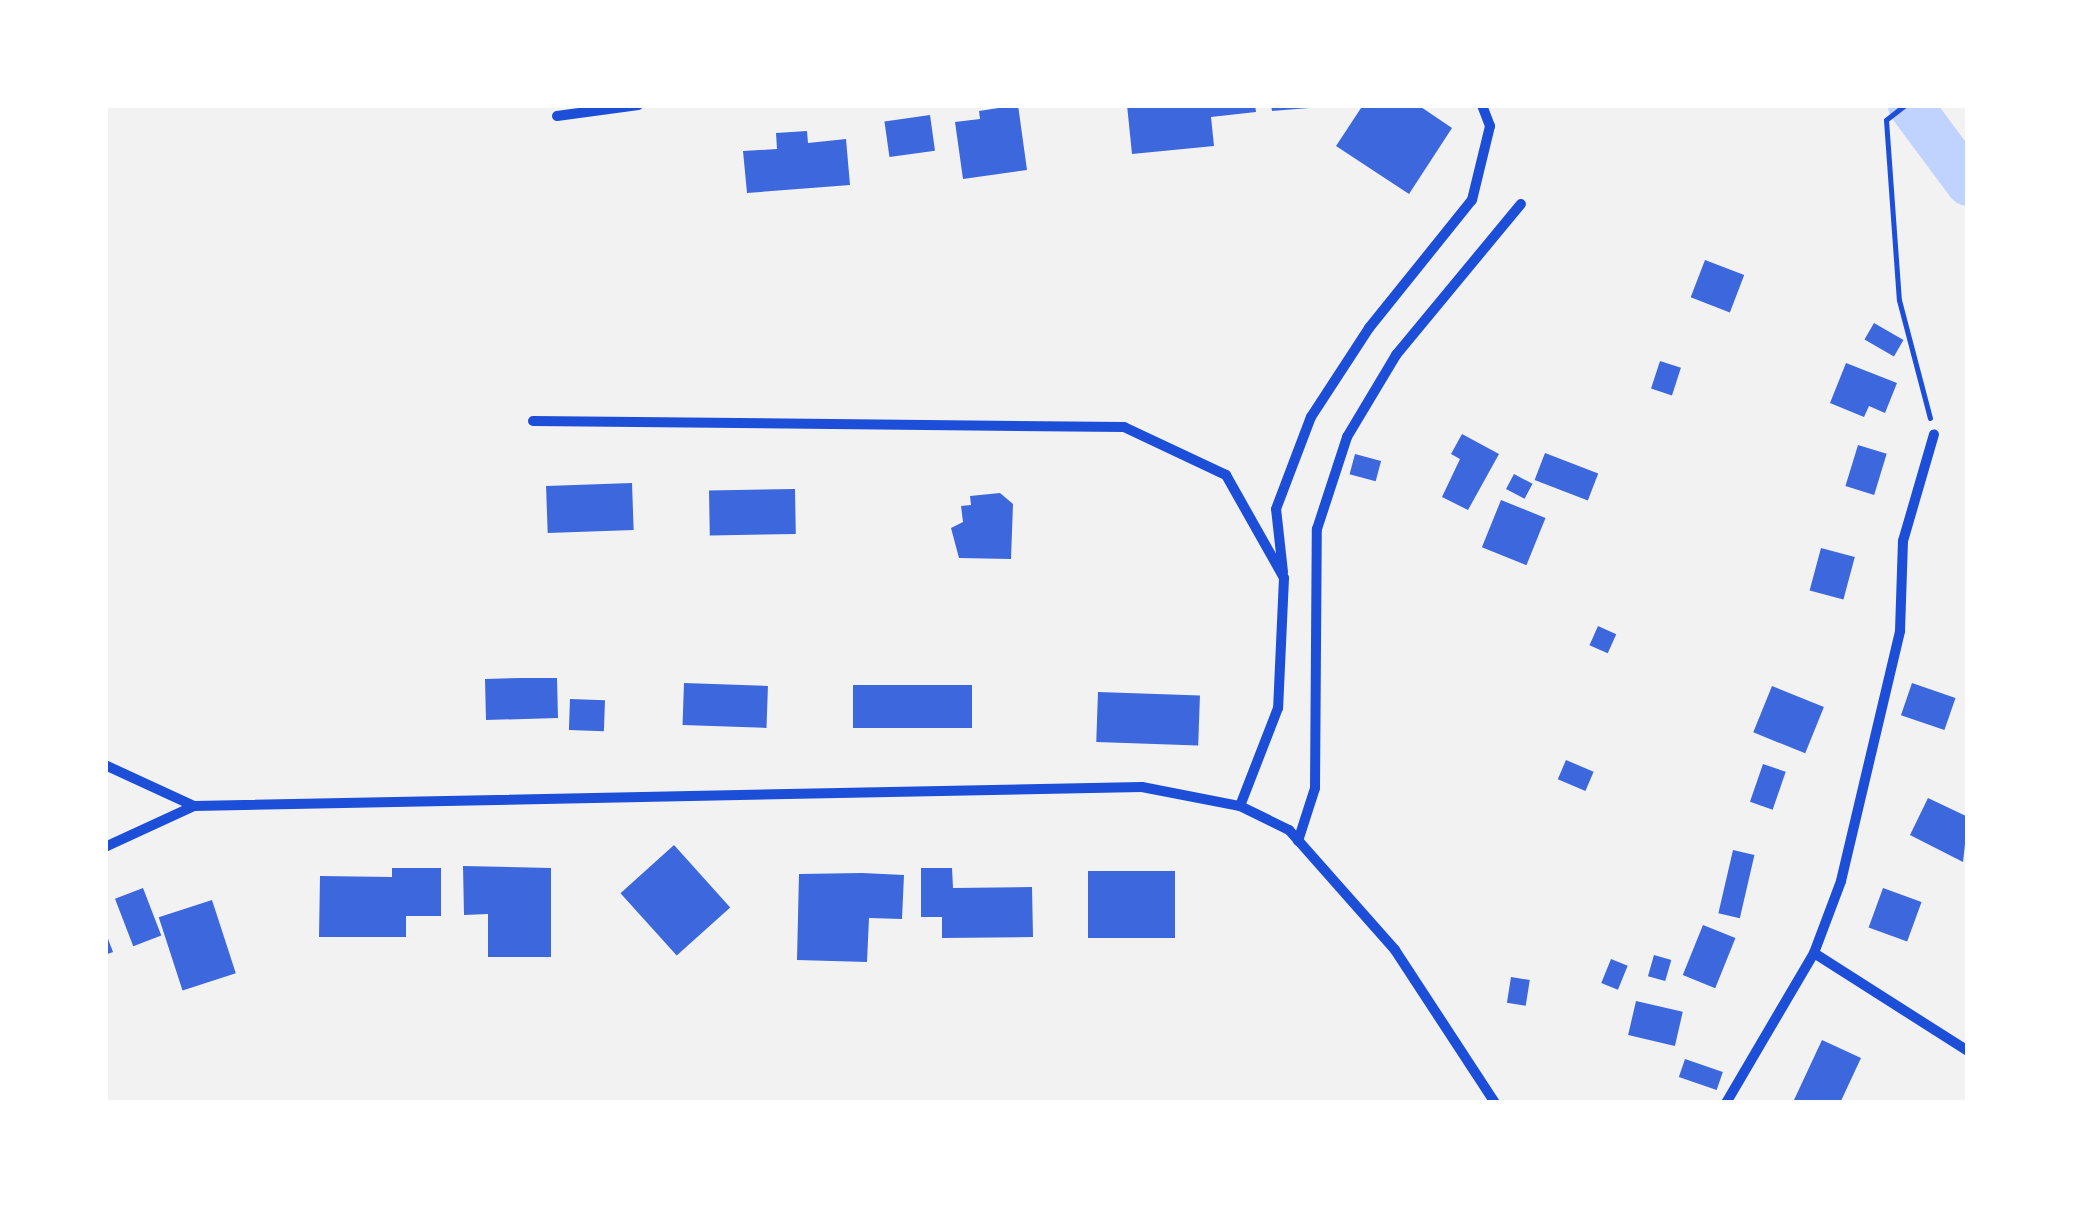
<!DOCTYPE html>
<html>
<head>
<meta charset="utf-8">
<style>
	body { margin:0 }
	#map { position:relative; width:2073px; height:1208px; overflow:hidden; background:#f2f2f2; font-family:"Work Sans",sans-serif }
	div>[style] { position:absolute }
	.river>* { height:45px; margin:-22.5px; padding:0 22.5px; transform-origin:22.5px; border-radius:22.5px; background:#bfd3fe }
	.building>* { inset:0; background:#3d67dc; transform-origin:0 0 }
	.path>* { height:5px; margin:-2.5px; padding:0 2.5px; transform-origin:2.5px; border-radius:2.5px; background:#1d4ed8 }
	.minor>* { height:10px; margin:-5px; padding:0 5px; transform-origin:5px; border-radius:5px; background:#1d4ed8 }
	span { translate:-50% -50%; white-space:nowrap; text-align:center; line-height:1.15; -webkit-text-stroke:8px #fff; paint-order:stroke }
	.frame { position:absolute; inset:0; border:108px solid #fff; pointer-events:none }
</style>
</head>
<body>
<div id="map">
	<div class="river">
		<div style="left:1910px;top:105px;width:97px;rotate:53.4deg"></div>
	</div>
	<div class="building">
		<div style="clip-path:polygon(1018px 105px,1027px 170px,963px 179px,955px 122px,980px 119px,979px 111px)"></div>
		<div style="clip-path:polygon(1127px 105px,1255px 105px,1256px 112px,1211px 117px,1214px 146px,1132px 154px)"></div>
		<div style="clip-path:polygon(1271px 105px,1309px 105px,1309px 108px,1272px 111px)"></div>
		<div style="clip-path:polygon(1363px 105px,1418px 105px,1452px 128px,1409px 194px,1336px 146px)"></div>
		<div style="left:930px;top:115px;width:36px;height:46px;rotate:82deg"></div>
		<div style="clip-path:polygon(807px 131px,808px 143px,846px 139px,850px 185px,747px 193px,743px 151px,777px 149px,776px 133px)"></div>
		<div style="left:1705px;top:260px;width:42px;height:40px;rotate:21deg"></div>
		<div style="left:1874px;top:323px;width:34px;height:19px;rotate:30deg"></div>
		<div style="left:1660px;top:361px;width:22px;height:29px;rotate:18deg"></div>
		<div style="clip-path:polygon(1846px 363px,1897px 383px,1885px 413px,1869px 406px,1864px 417px,1830px 403px)"></div>
		<div style="clip-path:polygon(1462px 434px,1499px 454px,1468px 510px,1442px 497px,1460px 459px,1451px 454px)"></div>
		<div style="left:1858px;top:445px;width:30px;height:43px;rotate:17deg"></div>
		<div style="left:1545px;top:453px;width:57px;height:29px;rotate:21deg"></div>
		<div style="left:1355px;top:454px;width:27px;height:21px;rotate:15deg"></div>
		<div style="left:1514px;top:474px;width:21px;height:17px;rotate:28deg"></div>
		<div style="left:632px;top:483px;width:47px;height:86px;rotate:88deg"></div>
		<div style="left:795px;top:489px;width:45px;height:86px;rotate:89deg"></div>
		<div style="clip-path:polygon(1000px 493px,1013px 504px,1011px 559px,959px 558px,951px 528px,963px 522px,961px 506px,971px 505px,970px 496px)"></div>
		<div style="left:1501px;top:500px;width:48px;height:51px;rotate:22deg"></div>
		<div style="left:1821px;top:548px;width:35px;height:44px;rotate:15deg"></div>
		<div style="left:1598px;top:626px;width:20px;height:21px;rotate:24deg"></div>
		<div style="clip-path:polygon(521px 678px,557px 678px,558px 718px,486px 720px,485px 679px)"></div>
		<div style="left:684px;top:683px;width:84px;height:42px;rotate:2deg"></div>
		<div style="left:1912px;top:683px;width:46px;height:34px;rotate:19deg"></div>
		<div style="left:972px;top:685px;width:43px;height:119px;rotate:90deg"></div>
		<div style="left:1772px;top:686px;width:56px;height:50px;rotate:22deg"></div>
		<div style="left:1098px;top:692px;width:102px;height:50px;rotate:2deg"></div>
		<div style="left:570px;top:699px;width:35px;height:31px;rotate:2deg"></div>
		<div style="left:1566px;top:760px;width:30px;height:21px;rotate:23deg"></div>
		<div style="left:1763px;top:764px;width:24px;height:40px;rotate:19deg"></div>
		<div style="clip-path:polygon(1928px 798px,1968px 817px,1963px 862px,1910px 835px)"></div>
		<div style="left:674px;top:845px;width:84px;height:72px;rotate:48deg"></div>
		<div style="left:1733px;top:850px;width:22px;height:65px;rotate:13deg"></div>
		<div style="clip-path:polygon(463px 866px,551px 868px,551px 957px,488px 957px,488px 914px,464px 915px)"></div>
		<div style="clip-path:polygon(392px 868px,441px 868px,441px 916px,406px 916px,406px 937px,319px 937px,320px 876px,392px 877px)"></div>
		<div style="clip-path:polygon(921px 868px,952px 868px,953px 888px,1032px 887px,1033px 937px,942px 938px,942px 917px,921px 917px)"></div>
		<div style="left:1088px;top:871px;width:87px;height:67px"></div>
		<div style="clip-path:polygon(862px 873px,904px 875px,902px 919px,869px 918px,867px 962px,797px 960px,799px 874px)"></div>
		<div style="left:143px;top:888px;width:51px;height:30px;rotate:69deg"></div>
		<div style="left:1883px;top:888px;width:41px;height:42px;rotate:20deg"></div>
		<div style="left:212px;top:900px;width:77px;height:56px;rotate:72deg"></div>
		<div style="left:1703px;top:925px;width:35px;height:54px;rotate:22deg"></div>
		<div style="clip-path:polygon(105px 931px,113px 952px,105px 955px)"></div>
		<div style="left:1654px;top:955px;width:18px;height:22px;rotate:16deg"></div>
		<div style="left:1611px;top:959px;width:18px;height:26px;rotate:22deg"></div>
		<div style="left:1511px;top:977px;width:19px;height:26px;rotate:9deg"></div>
		<div style="left:1636px;top:1001px;width:48px;height:35px;rotate:13deg"></div>
		<div style="clip-path:polygon(1822px 1040px,1861px 1058px,1840px 1103px,1800px 1103px,1794px 1100px)"></div>
		<div style="left:1685px;top:1059px;width:40px;height:19px;rotate:19deg"></div>
	</div>
	<div class="path">
		<div style="left:1905px;top:105px;width:24px;rotate:142deg"></div>
		<div style="left:1886px;top:120px;width:180px;rotate:85.9deg"></div>
		<div style="left:1899px;top:300px;width:122px;rotate:75.3deg"></div>
	</div>
	<div class="minor">
		<div style="left:557px;top:116px;width:82px;rotate:-7.7deg"></div>
		<div style="left:533px;top:421px;width:591px;rotate:0.58deg"></div>
		<div style="left:1124px;top:427px;width:113px;rotate:25.2deg"></div>
		<div style="left:1226px;top:475px;width:118px;rotate:60.6deg"></div>
		<div style="left:1284px;top:578px;width:130px;rotate:92.6deg"></div>
		<div style="left:1278px;top:708px;width:105px;rotate:111.2deg"></div>
		<div style="left:1283px;top:572px;width:63px;rotate:-96.3deg"></div>
		<div style="left:1276px;top:509px;width:98px;rotate:-69.2deg"></div>
		<div style="left:1311px;top:417px;width:106px;rotate:-56.9deg"></div>
		<div style="left:1369px;top:328px;width:164px;rotate:-51.2deg"></div>
		<div style="left:1472px;top:200px;width:76px;rotate:-76.3deg"></div>
		<div style="left:1490px;top:126px;width:22px;rotate:-111deg"></div>
		<div style="left:105px;top:765px;width:98px;rotate:24.7deg"></div>
		<div style="left:1298px;top:841px;width:56px;rotate:-72.2deg"></div>
		<div style="left:1315px;top:788px;width:259px;rotate:-89.6deg"></div>
		<div style="left:1317px;top:529px;width:97px;rotate:-71.9deg"></div>
		<div style="left:1347px;top:437px;width:96px;rotate:-59.1deg"></div>
		<div style="left:1396px;top:355px;width:196px;rotate:-50.4deg"></div>
		<div style="left:105px;top:847px;width:98px;rotate:-24.7deg"></div>
		<div style="left:194px;top:806px;width:948px;rotate:-1.15deg"></div>
		<div style="left:1142px;top:787px;width:100px;rotate:11deg"></div>
		<div style="left:1240px;top:806px;width:55px;rotate:26.1deg"></div>
		<div style="left:1289px;top:830px;width:160px;rotate:48.5deg"></div>
		<div style="left:1395px;top:950px;width:183px;rotate:56.8deg"></div>
		<div style="left:1814px;top:953px;width:183px;rotate:32.5deg"></div>
		<div style="left:1726px;top:1103px;width:174px;rotate:-59.6deg"></div>
		<div style="left:1814px;top:953px;width:77px;rotate:-69.4deg"></div>
		<div style="left:1841px;top:881px;width:257px;rotate:-76.7deg"></div>
		<div style="left:1900px;top:631px;width:90px;rotate:-88.1deg"></div>
		<div style="left:1903px;top:541px;width:111px;rotate:-73.8deg"></div>
	</div>
	<div class="frame"></div>
</div>
</body>
</html>
